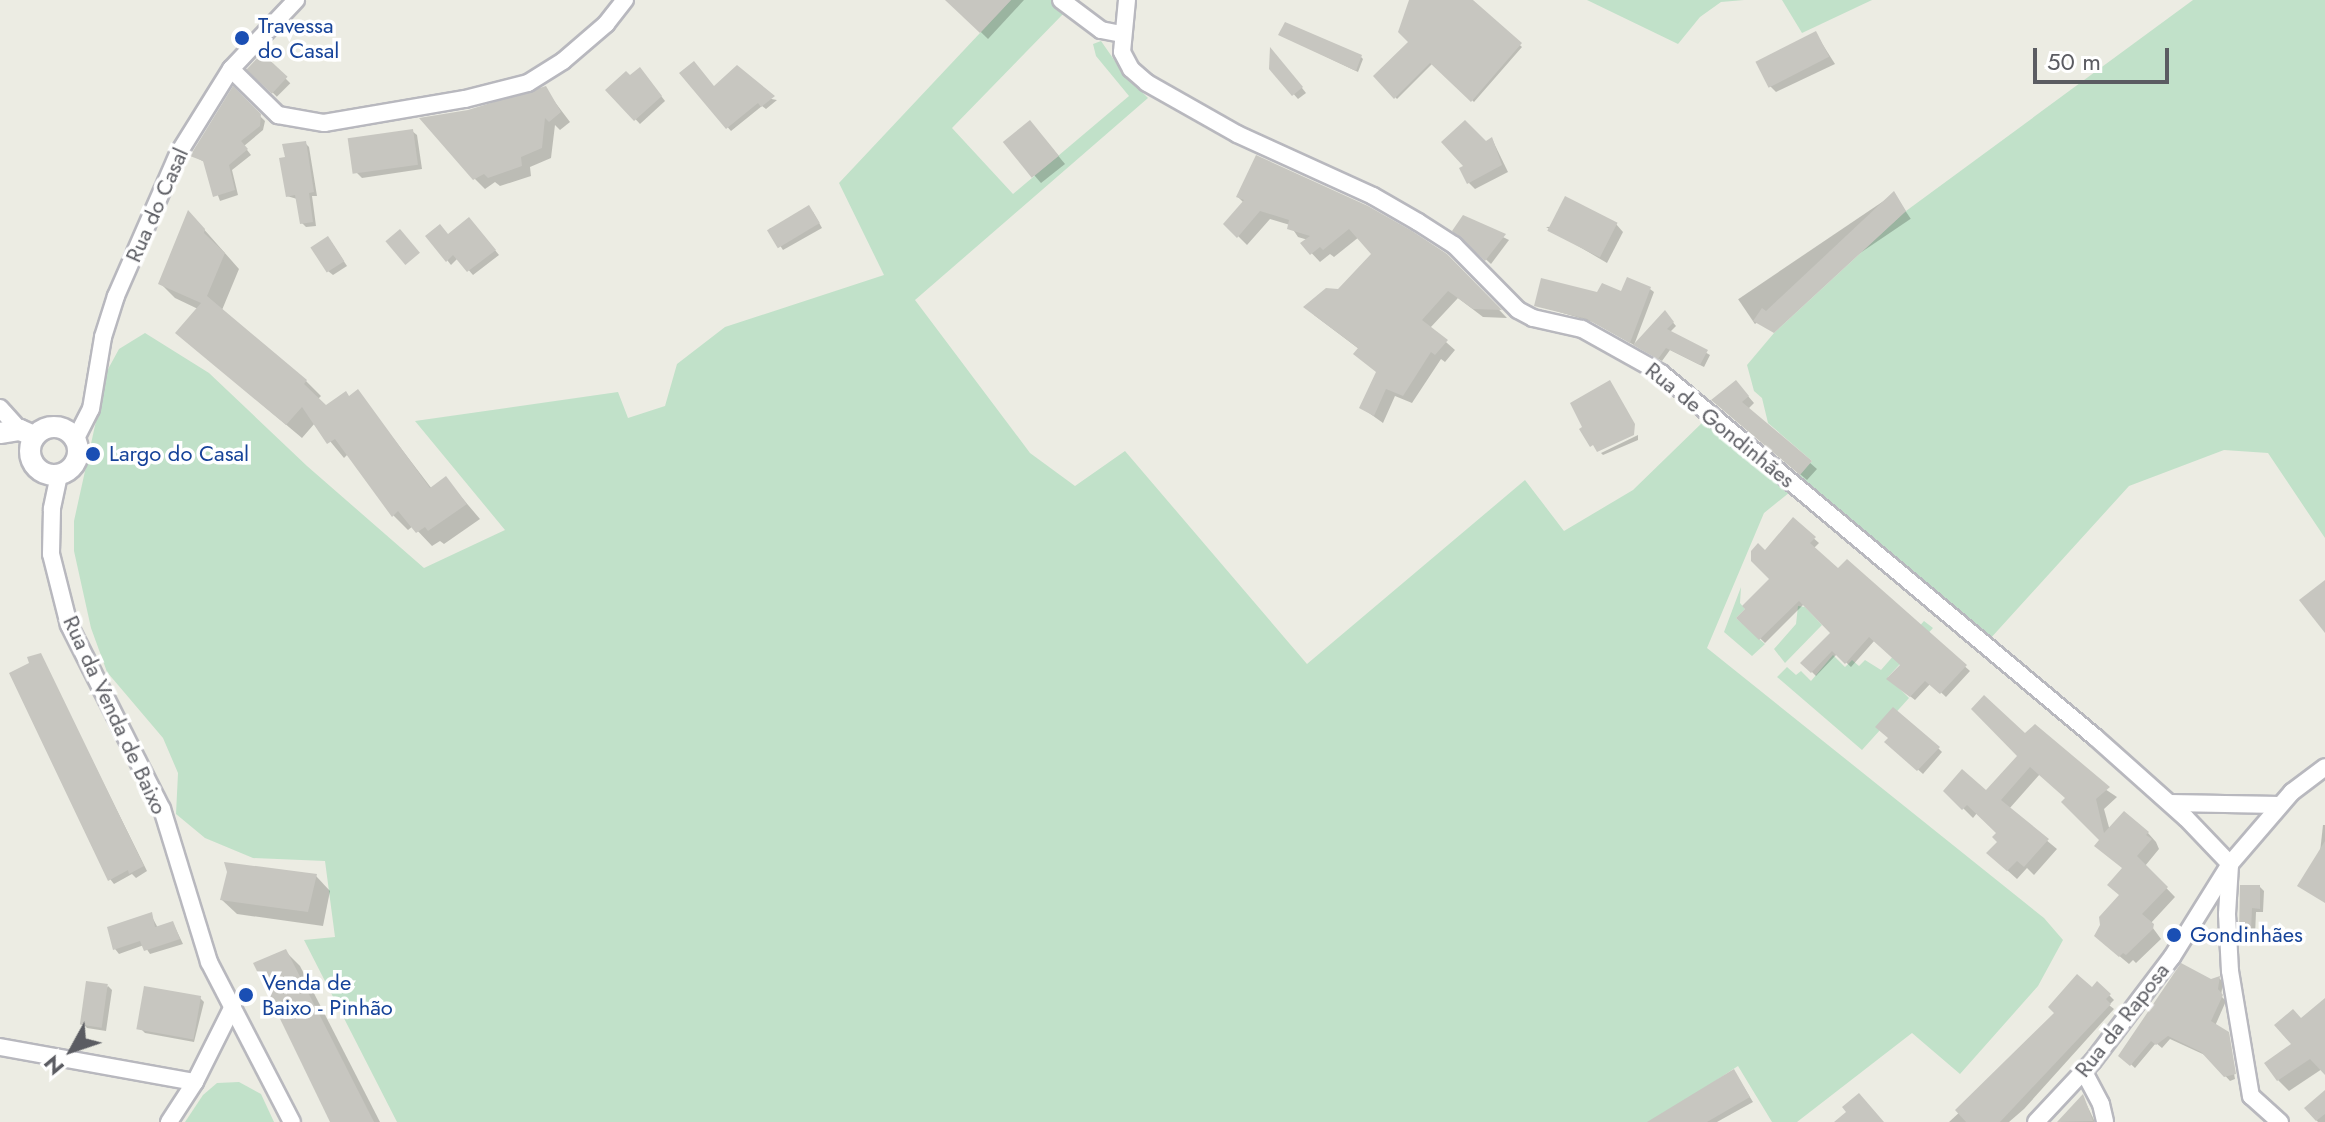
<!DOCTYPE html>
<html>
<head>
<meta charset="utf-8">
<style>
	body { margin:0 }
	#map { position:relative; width:2325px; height:1122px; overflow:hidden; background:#ecece3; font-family:Jost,sans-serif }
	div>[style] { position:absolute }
	.green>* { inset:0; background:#c1e1c9 }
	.shadow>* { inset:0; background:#0003; transform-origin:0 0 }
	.building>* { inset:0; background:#c7c6c0; transform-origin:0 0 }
	.roads { filter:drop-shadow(2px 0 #b8b8be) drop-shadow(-2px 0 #b8b8be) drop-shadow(0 2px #b8b8be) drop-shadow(0 -2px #b8b8be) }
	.minor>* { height:16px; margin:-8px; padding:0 8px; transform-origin:8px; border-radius:8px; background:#fff }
	.tertiary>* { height:20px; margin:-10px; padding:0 10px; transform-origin:10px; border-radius:10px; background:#fff }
	.tertiary>.ring { margin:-10px; padding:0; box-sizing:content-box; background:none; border:20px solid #fff; border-radius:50% }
	.dots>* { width:22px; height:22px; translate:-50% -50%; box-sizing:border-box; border:4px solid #fff; border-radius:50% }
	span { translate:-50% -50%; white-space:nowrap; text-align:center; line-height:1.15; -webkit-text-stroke:7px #fff; paint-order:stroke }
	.transit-label { font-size:22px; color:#164399 }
	.left { translate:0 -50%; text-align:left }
	.street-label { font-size:22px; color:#5b5c62 }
	.north { position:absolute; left:32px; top:1010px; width:80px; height:80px; -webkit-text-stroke:6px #fff; paint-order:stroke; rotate:230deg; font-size:22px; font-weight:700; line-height:32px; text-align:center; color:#5b5c62 }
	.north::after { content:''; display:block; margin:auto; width:28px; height:36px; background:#5b5c62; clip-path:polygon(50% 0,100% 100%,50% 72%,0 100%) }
	.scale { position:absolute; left:2033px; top:48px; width:136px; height:36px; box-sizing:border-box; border:4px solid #5b5c62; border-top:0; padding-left:10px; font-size:24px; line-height:28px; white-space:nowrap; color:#5b5c62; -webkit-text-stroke:6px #fff; paint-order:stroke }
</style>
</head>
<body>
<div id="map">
	<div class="green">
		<div style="clip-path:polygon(1011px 0,1051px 0,1065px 12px,952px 128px,1013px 194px,1129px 96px,1096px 56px,1093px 44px,1101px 41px,1124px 74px,1148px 98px,915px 300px,1030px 453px,1075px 486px,1125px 451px,1307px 664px,1525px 480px,1564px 531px,1633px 490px,1705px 420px,1790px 492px,1764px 513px,1707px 648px,2044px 918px,2063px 940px,2038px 986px,1960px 1074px,1912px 1033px,1797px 1122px,1772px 1122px,1738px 1066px,1653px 1122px,397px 1122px,304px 940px,335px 937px,325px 861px,253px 858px,205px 838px,176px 814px,178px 773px,163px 738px,107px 672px,91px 628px,74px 551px,74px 521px,107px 371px,119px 349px,145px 333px,209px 373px,307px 466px,424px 568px,505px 530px,415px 421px,618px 392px,628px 418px,665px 406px,677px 364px,725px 327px,884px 275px,839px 183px)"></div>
		<div style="clip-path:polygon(1587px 0,1744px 0,1721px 2px,1700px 17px,1678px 44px)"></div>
		<div style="clip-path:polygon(1782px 0,1872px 0,1802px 33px)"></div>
		<div style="clip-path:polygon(2193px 0,2325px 0,2325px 538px,2268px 453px,2224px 450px,2129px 486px,1989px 640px,1799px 475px,1812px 461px,1768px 423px,1762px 398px,1754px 391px,1747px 365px,1774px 333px,1906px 211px)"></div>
		<div style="clip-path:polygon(1741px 587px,1740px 603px,1745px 609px,1736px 618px,1765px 644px,1752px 656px,1724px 632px)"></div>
		<div style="clip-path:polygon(1798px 606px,1805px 607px,1822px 625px,1785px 663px,1774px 649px,1796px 624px)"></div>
		<div style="clip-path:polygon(1924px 621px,1933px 628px,1888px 677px,1909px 698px,1862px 750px,1777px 677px,1787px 667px,1796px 675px,1801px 671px,1811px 681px,1833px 655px,1845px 667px,1852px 660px,1859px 666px,1865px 660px,1881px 670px)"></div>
		<div style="clip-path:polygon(239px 1082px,261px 1094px,274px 1122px,185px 1122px,203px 1095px,217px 1083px)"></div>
	</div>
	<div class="shadow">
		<div style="clip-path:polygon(948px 0,1024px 0,988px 39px)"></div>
		<div style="clip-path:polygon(1411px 0,1470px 0,1522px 47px,1474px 102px,1433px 63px,1397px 99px,1376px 76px,1411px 42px)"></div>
		<div style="clip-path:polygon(1816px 34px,1835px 64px,1776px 92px,1769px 85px)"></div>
		<div style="clip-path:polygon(1281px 35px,1361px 57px,1363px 59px,1358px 72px)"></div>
		<div style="clip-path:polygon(1275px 54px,1306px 93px,1298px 99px,1271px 68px)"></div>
		<div style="left:262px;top:55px;width:40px;height:19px;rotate:45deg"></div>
		<div style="clip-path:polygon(644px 74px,665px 101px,640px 124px,608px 90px)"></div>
		<div style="clip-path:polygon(681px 74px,714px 88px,777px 100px,766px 109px,762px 106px,731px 131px)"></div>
		<div style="clip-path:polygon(545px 89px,570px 122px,560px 130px,555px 125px,551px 158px,530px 167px,531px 176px,500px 186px,495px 182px,485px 189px,475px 179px,468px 112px)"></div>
		<div style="clip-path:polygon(233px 90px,265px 121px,263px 130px,244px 146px,251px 155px,232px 170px,238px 195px,220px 201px,206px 163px,192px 155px)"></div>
		<div style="clip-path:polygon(1037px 130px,1065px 164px,1041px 183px,1006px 143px)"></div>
		<div style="clip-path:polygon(412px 131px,417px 135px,422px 169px,362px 178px,357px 173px)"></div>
		<div style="clip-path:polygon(1492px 139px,1508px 172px,1475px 189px,1469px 183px)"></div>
		<div style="clip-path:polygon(305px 143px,309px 147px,317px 196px,312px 196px,316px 226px,306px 227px,302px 223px,297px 199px,287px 196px,287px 159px)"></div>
		<div style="left:1894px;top:194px;width:30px;height:188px;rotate:56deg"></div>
		<div style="clip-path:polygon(1238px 197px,1446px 255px,1507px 318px,1483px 317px,1458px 298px,1430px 328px,1455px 350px,1445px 362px,1441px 359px,1412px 403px,1395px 396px,1383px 423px,1362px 408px,1378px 373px,1359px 349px,1314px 315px,1374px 254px,1359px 237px,1334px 257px,1330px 254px,1320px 262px,1303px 244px,1308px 240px,1298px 237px,1290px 225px,1270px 219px,1247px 245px,1226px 224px,1244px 203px)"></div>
		<div style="clip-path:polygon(813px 212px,822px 228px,783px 250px,769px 229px)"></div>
		<div style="clip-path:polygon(1464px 218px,1509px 240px,1491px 264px,1455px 231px)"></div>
		<div style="clip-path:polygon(474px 224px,499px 255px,473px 275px,458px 258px,451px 265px,447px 260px,449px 236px)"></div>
		<div style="clip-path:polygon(1616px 224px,1623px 232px,1607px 263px,1546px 227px)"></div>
		<div style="clip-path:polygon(202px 227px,239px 269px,222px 310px,306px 381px,321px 396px,318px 399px,326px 408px,358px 392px,432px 489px,446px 479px,480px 519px,444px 544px,440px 541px,432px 546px,413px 526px,408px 530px,393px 515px,348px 454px,344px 458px,315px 423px,302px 438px,177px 333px,198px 309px,175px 298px,160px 283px)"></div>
		<div style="clip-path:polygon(332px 243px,347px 266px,333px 275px,328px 271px)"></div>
		<div style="clip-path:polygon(1650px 289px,1654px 292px,1634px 345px,1593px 322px,1536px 305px)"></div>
		<div style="clip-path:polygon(1665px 313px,1676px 326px,1670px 332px,1710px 355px,1704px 367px,1670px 350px,1662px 361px,1639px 348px)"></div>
		<div style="clip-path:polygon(1742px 389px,1754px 403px,1748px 409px,1817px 469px,1807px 480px,1720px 406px)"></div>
		<div style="clip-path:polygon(1638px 435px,1638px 440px,1603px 455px,1601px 453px)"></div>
		<div style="clip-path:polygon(1793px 520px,1819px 543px,1813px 549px,1838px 570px,1847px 561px,1970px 671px,1946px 697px,1931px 683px,1915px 700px,1893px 683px,1902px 665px,1875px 640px,1851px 667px,1837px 654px,1816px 676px,1803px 663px,1833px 633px,1804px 604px,1765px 643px,1739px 618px,1772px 579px,1765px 553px)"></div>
		<div style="clip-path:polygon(40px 655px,147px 871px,136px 878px,132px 874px,114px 884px,110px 879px,31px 664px)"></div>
		<div style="clip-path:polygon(2025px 736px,2117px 797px,2104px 809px,2110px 831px,2148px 833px,2156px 842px,2159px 849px,2145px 866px,2175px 897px,2150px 924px,2161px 939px,2136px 963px,2133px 960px,2129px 964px,2105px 944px,2121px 896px,2124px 869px,2067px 799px,2040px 774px,2009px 809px,2057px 849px,2034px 875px,2027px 868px,2017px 879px,1998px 862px,1998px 833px,1977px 813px,1973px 818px,1946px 791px,1986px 793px,2020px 756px)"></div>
		<div style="clip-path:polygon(1887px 742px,1938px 748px,1942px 752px,1923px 774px)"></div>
		<div style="clip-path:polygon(2323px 825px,2325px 825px,2325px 903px,2320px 852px)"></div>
		<div style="clip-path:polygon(316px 876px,330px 891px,323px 926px,237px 914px,222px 900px)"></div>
		<div style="clip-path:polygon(2260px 887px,2264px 891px,2263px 912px,2256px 912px,2255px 936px,2246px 936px,2241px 931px)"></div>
		<div style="clip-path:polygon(151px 915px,158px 928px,173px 923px,183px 944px,150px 954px,144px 945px,119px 954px,115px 949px)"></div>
		<div style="clip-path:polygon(285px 951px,300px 966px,380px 1122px,332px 1122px)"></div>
		<div style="clip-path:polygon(2219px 978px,2223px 982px,2221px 996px,2226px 1001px,2215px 1026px,2227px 1033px,2235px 1079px,2230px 1081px,2207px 1056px,2170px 1039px,2162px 1048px,2156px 1043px,2135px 1068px,2121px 1055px,2211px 981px)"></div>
		<div style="clip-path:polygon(2098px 984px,2114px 1000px,2109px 1005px,2114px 1009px,2024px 1109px,2009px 1122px,1949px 1122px)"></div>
		<div style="clip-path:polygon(108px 986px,112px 990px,106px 1031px,87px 1028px,83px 1024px)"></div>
		<div style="clip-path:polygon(200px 998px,204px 1002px,194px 1042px,145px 1033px,141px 1029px)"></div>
		<div style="clip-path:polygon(2325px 1000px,2325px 1072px,2322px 1069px,2289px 1091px,2278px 1080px,2301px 1020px)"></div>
		<div style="clip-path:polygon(1734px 1071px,1753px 1102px,1717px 1122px,1651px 1122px)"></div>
		<div style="clip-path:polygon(2325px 1092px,2325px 1122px,2318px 1122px,2306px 1108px)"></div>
		<div style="clip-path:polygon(2083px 1097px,2095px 1122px,2060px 1122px)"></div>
	</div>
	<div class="building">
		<div style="clip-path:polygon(945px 0,1011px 0,980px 33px)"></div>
		<div style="clip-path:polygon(1409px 0,1473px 0,1522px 43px,1471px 102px,1430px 63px,1394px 99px,1373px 76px,1408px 42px,1398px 32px)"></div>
		<div style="clip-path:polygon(1285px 22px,1362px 55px,1356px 71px,1278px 35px)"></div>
		<div style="left:1816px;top:31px;width:29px;height:68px;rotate:63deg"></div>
		<div style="clip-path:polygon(1270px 47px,1303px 87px,1292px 96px,1269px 69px)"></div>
		<div style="left:262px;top:53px;width:35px;height:23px;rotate:43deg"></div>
		<div style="clip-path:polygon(694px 61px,714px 86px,737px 65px,775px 96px,761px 107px,758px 103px,726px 129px,679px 73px)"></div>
		<div style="clip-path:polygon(640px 67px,662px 96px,634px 121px,605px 90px,626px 71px,630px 75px)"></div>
		<div style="clip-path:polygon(233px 86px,261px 114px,260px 126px,241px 141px,248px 149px,229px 165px,235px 190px,213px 197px,203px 161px,190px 156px)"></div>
		<div style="clip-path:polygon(546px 86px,561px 112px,549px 122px,545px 118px,542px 148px,521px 157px,522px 166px,488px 178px,484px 174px,473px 180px,419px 118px,468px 110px)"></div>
		<div style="left:1030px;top:120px;width:46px;height:35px;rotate:51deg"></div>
		<div style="clip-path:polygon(1465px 120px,1486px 141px,1492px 137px,1502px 165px,1467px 184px,1459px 168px,1463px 166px,1441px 142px)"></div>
		<div style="left:413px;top:129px;width:36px;height:66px;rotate:82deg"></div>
		<div style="clip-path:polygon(306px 141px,314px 192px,309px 193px,313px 222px,300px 224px,295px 195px,286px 197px,279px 158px,285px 157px,282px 144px)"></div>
		<div style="clip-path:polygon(1256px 155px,1368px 206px,1412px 231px,1447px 254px,1502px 310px,1473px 309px,1448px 291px,1422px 320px,1448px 340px,1435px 355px,1431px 352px,1403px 396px,1386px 389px,1374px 416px,1359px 408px,1376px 372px,1353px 354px,1358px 348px,1303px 307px,1326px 288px,1338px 289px,1371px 254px,1349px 229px,1323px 250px,1320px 247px,1310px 255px,1300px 243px,1310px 236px,1287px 229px,1289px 220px,1260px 211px,1237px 238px,1223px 224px,1244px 200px,1236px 197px)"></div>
		<div style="clip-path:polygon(1894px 191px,1906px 211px,1774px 333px,1753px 321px,1762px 308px,1766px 311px)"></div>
		<div style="left:1565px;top:196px;width:59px;height:39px;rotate:27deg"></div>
		<div style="left:809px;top:205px;width:21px;height:49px;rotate:59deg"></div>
		<div style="clip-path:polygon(188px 210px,205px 229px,204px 233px,225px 253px,207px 296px,307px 380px,304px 384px,326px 405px,346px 391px,349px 396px,358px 389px,430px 488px,446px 476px,467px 504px,428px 531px,425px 527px,416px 533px,398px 511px,392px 517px,335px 439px,327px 444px,302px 407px,286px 425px,175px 333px,201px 303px,158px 284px)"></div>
		<div style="clip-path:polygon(1463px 215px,1506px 234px,1485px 261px,1452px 231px)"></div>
		<div style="clip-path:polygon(469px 217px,496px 250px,467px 272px,453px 255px,446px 262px,425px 236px,440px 224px,448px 234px)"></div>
		<div style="left:400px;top:229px;width:31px;height:19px;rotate:50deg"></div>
		<div style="left:328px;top:236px;width:30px;height:21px;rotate:57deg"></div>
		<div style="clip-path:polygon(1627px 277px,1651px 287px,1630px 343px,1587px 319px,1534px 306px,1541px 278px,1597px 292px,1602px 283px,1621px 291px)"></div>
		<div style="clip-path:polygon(1665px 310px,1674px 322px,1667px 329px,1708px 350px,1700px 365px,1666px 348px,1658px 359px,1633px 345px)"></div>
		<div style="clip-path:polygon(1610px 380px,1635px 424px,1634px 435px,1597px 452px,1593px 445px,1590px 447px,1579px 429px,1582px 427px,1570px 403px)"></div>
		<div style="clip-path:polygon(1736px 380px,1749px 396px,1742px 402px,1812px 461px,1800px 475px,1711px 400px)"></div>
		<div style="clip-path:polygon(1793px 517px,1816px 537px,1810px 543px,1838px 568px,1847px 559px,1967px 665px,1940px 694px,1925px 681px,1910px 697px,1886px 679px,1900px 665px,1869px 637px,1845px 664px,1832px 651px,1811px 673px,1800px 663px,1830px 633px,1799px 601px,1759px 640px,1736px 618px,1745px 609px,1742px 606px,1769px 579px,1751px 561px,1751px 551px,1758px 543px,1765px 550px)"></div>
		<div style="clip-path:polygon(2325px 580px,2325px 633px,2299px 600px)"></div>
		<div style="clip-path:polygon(41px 653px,144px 866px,129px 874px,128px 870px,108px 881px,9px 673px,29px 663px,27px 657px)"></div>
		<div style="clip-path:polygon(1984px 695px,2025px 733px,2035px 724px,2110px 787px,2096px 799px,2104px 833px,2124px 811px,2149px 832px,2146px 835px,2152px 839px,2137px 856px,2168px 887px,2142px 914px,2154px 924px,2153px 929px,2126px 955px,2123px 953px,2119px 957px,2094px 936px,2100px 925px,2099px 917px,2119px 895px,2107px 885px,2122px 868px,2094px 846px,2099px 840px,2061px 802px,2065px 798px,2030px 767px,2001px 800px,2049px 839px,2024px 867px,2017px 861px,2007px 871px,1986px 853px,1997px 842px,1992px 837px,1996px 833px,1967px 805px,1962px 810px,1943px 791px,1962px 769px,1986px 790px,2017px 756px,1971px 709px)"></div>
		<div style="clip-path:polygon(1893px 707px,1940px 747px,1917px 771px,1884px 742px,1888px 738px,1875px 727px)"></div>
		<div style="clip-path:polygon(2325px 841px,2325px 903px,2297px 886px)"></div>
		<div style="clip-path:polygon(224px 862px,317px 874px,308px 912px,220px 900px,227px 872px)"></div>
		<div style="clip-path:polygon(2240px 885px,2260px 885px,2260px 909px,2252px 908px,2251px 932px,2239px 932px)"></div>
		<div style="clip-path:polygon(152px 912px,155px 927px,173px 921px,180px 939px,144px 951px,140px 941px,113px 950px,107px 927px)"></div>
		<div style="clip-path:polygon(286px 949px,374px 1122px,330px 1122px,253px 963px)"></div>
		<div style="clip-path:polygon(2181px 963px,2211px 979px,2220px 976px,2218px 989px,2223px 995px,2211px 1021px,2229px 1032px,2236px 1074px,2224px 1077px,2201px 1052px,2168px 1036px,2156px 1045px,2151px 1041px,2130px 1066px,2118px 1056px)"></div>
		<div style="clip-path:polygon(2077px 974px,2092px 987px,2097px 981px,2111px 994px,2106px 999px,2111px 1004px,2000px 1122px,1966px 1122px,1955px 1110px,2054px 1013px,2048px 1007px)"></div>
		<div style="left:86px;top:981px;width:22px;height:44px;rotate:8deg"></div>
		<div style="left:144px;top:986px;width:58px;height:44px;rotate:10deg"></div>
		<div style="clip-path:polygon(2325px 998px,2325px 1075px,2310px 1059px,2277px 1081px,2264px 1063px,2291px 1044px,2274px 1025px,2293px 1009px,2301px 1018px)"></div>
		<div style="clip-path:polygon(1734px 1069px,1750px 1097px,1707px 1122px,1647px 1122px)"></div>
		<div style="clip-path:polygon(2325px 1090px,2325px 1114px,2316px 1121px,2304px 1108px)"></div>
		<div style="clip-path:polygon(1859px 1093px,1884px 1122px,1834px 1122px,1846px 1112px,1842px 1107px)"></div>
		<div style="clip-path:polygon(2083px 1094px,2093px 1121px,2057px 1122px)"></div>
	</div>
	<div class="roads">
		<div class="minor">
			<div style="left:1061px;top:0;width:50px;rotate:36.9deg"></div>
			<div style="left:1101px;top:30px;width:21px;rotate:11deg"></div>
			<div style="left:1127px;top:0;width:52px;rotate:95.5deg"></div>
			<div style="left:1122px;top:52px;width:19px;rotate:62deg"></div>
			<div style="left:1131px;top:69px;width:21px;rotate:41deg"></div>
			<div style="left:1147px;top:83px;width:103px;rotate:29.5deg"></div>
			<div style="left:1237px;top:134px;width:149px;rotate:24.5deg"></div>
			<div style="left:1373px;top:196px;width:52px;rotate:30deg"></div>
			<div style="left:1418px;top:222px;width:43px;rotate:32.6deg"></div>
			<div style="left:1454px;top:245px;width:91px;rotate:45.4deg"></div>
			<div style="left:1518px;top:310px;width:17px;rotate:28deg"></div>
			<div style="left:1533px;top:318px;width:50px;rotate:12.7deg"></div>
			<div style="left:1582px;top:329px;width:90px;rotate:29.1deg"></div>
			<div style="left:1661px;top:373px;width:566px;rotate:39.99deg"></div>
			<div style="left:2095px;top:737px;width:122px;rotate:41.7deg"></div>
			<div style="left:2186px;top:818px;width:64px;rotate:46.3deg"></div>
			<div style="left:231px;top:69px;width:66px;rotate:44.4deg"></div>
			<div style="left:278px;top:115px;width:47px;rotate:9.9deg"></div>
			<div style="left:324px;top:123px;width:143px;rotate:-9.7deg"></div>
			<div style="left:465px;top:99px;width:65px;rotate:-14.3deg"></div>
			<div style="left:528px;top:83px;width:41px;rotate:-32.2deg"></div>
			<div style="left:563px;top:61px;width:57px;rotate:-40.7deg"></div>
			<div style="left:606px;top:24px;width:31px;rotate:-52deg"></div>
			<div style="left:0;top:408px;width:30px;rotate:48deg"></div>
			<div style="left:75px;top:440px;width:35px;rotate:-63deg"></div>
			<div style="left:91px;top:409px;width:73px;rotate:-80.5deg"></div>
			<div style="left:103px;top:337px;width:43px;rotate:-72.4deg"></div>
			<div style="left:116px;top:296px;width:155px;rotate:-66.4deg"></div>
			<div style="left:178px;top:154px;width:100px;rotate:-58.1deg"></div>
			<div style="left:231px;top:69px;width:95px;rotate:-46.7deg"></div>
			<div style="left:59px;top:475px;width:35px;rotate:102deg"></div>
			<div style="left:52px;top:509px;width:45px;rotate:91.3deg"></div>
			<div style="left:51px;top:554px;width:73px;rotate:75.8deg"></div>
			<div style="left:69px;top:625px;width:206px;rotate:63.2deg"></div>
			<div style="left:162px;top:809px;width:160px;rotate:72.9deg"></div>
			<div style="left:209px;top:962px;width:180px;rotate:62.6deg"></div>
			<div style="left:2170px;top:803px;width:110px;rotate:1deg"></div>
			<div style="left:2230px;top:865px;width:49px;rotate:93.5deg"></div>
			<div style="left:2227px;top:914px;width:57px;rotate:87deg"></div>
			<div style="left:2230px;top:971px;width:127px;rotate:80.5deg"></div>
			<div style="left:2251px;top:1096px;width:39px;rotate:42deg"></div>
			<div style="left:0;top:1047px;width:198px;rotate:10.2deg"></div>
			<div style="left:2084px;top:1072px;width:36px;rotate:62deg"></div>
			<div style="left:2101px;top:1104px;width:18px;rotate:77deg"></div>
			<div style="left:169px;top:1122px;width:48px;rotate:-57deg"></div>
			<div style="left:195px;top:1082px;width:85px;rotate:-63.4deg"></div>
			<div style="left:2036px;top:1122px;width:83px;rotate:-46.9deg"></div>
			<div style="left:2093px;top:1061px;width:131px;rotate:-52.8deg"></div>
			<div style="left:2172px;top:957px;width:110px;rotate:-58.1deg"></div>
			<div style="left:2230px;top:864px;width:95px;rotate:-49.3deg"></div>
			<div style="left:2292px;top:792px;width:41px;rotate:-37.1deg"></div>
		</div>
		<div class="tertiary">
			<div class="ring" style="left:30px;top:427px;width:28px;height:28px"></div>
			<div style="left:0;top:433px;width:20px;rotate:-9deg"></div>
			<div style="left:20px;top:430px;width:15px;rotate:23deg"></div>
		</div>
	</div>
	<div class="dots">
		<div style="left:242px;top:38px;background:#1a4fb4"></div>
		<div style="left:93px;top:454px;background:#1a4fb4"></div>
		<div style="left:2174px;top:935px;background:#1a4fb4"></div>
		<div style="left:246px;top:995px;background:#1a4fb4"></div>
	</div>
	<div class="transit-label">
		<span class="left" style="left:258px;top:38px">Travessa<br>do Casal</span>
		<span class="left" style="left:109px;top:454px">Largo do Casal</span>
		<span class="left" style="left:2190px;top:935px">Gondinhães</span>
		<span class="left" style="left:262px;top:995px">Venda de<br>Baixo - Pinhão</span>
	</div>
	<div class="street-label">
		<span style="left:157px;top:205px;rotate:-66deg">Rua do Casal</span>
		<span style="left:1720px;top:425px;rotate:39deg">Rua de Gondinhães</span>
		<span style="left:115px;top:715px;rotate:65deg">Rua da Venda de Baixo</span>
		<span style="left:2122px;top:1020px;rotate:-52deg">Rua da Raposa</span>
	</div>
	<div class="north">N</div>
	<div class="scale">50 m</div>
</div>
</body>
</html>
